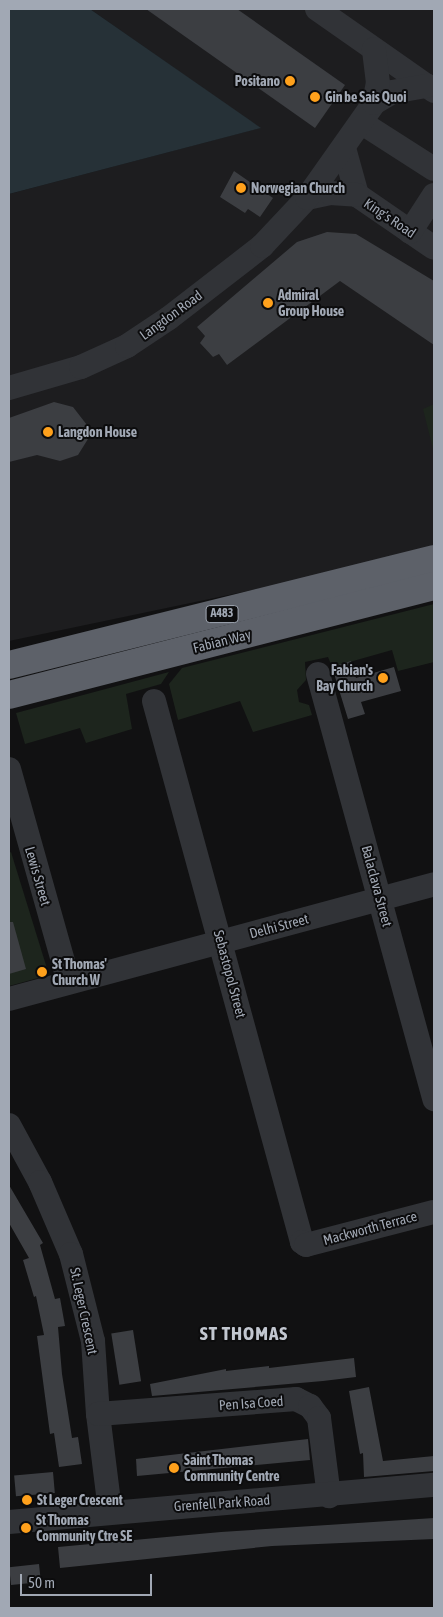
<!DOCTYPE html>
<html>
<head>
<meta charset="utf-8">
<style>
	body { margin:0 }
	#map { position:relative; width:443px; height:1617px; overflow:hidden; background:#111112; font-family:"Asap Condensed",sans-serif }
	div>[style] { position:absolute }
	.built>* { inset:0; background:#1d1d1f }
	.green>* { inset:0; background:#1d251d }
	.water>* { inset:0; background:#263137 }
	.building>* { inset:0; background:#3c3e42; transform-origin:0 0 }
	.minor>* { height:24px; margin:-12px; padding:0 12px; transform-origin:12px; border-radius:12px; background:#313337 }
	.highway>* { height:28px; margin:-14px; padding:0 14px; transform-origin:14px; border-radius:14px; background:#5d6169 }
	.dots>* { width:14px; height:14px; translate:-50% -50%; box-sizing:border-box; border:2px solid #0c0c0d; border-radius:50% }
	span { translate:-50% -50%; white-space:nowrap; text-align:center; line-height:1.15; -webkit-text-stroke:4px #0c0c0d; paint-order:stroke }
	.shield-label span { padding:1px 4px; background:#0c0c0d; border:1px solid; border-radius:4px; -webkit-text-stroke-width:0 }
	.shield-label { font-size:12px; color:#a1a8b4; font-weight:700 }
	.poi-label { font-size:14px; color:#a1a8b4; font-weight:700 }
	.right { translate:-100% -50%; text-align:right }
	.left { translate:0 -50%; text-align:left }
	.street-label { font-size:14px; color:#a1a8b4 }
	.district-label { font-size:19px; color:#c2c7d0; font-weight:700; letter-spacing:1px }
	.frame { position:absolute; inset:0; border:10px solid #a1a8b4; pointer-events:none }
	.scale { position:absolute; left:20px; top:1574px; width:132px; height:22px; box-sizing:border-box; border:2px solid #a1a8b4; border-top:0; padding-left:6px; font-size:15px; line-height:18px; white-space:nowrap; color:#a1a8b4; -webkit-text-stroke:4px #0c0c0d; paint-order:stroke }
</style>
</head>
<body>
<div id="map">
	<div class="built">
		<div style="clip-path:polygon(90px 9px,434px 9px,434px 552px,9px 641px,9px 194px,260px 128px)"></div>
	</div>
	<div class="green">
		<div style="clip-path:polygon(434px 404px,434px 453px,423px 409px)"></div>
		<div style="clip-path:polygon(434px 604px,434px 662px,398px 671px,392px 650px,332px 667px,328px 657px,305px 662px,306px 680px,297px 690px,299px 702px,309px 705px,312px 715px,253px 732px,240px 701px,178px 720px,169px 684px,182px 668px)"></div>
		<div style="clip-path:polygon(169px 672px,161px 684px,126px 694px,132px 729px,86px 743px,80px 728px,25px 744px,16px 713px)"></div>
		<div style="clip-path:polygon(11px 852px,49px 975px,9px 986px,9px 853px)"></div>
	</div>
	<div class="water">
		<div style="clip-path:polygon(9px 9px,90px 9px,261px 128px,9px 194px)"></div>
	</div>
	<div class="building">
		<div style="clip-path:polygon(146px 9px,237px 9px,345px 85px,315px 128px)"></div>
		<div style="clip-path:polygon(234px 171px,273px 198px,260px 217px,248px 209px,245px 213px,220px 197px)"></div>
		<div style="clip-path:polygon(327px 232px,356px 234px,434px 281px,434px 345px,340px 281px,227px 365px,219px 354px,213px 357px,200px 343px,205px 336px,197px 327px,297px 242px)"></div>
		<div style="clip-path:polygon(54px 402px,73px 407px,87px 425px,88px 439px,78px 455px,60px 461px,37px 455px,9px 462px,9px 418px)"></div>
		<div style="clip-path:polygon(351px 661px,356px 678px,394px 667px,401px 691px,361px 702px,365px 714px,348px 719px,332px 667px)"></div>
		<div style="clip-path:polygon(9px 922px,13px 922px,26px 969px,9px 974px)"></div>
		<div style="clip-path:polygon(9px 1185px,43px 1243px,40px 1245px,55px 1299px,60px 1298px,65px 1326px,58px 1327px,62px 1374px,72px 1438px,78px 1437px,82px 1464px,59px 1467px,54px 1433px,50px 1434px,37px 1336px,44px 1335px,36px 1296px,34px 1297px,23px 1260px,29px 1258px,9px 1223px)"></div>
		<div style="left:133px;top:1330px;width:52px;height:22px;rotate:81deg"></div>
		<div style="clip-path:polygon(354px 1358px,356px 1377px,323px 1381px,152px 1396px,150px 1384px,226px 1369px,226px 1371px,269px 1366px,269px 1368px)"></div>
		<div style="clip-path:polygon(369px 1387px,383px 1461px,434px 1456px,434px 1471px,364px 1477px,363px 1453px,360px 1454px,349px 1391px)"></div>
		<div style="clip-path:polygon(308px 1439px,310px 1460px,137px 1476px,136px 1459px)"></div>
		<div style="left:53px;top:1472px;width:21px;height:39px;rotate:85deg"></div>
		<div style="clip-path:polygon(434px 1518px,434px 1539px,272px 1546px,60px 1568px,58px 1547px,221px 1532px)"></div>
		<div style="left:39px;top:1564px;width:18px;height:30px;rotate:84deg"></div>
	</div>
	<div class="minor">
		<div style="left:317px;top:9px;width:143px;rotate:35deg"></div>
		<div style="left:374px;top:103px;width:21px;rotate:-31deg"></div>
		<div style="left:392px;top:92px;width:36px;rotate:-10deg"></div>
		<div style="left:362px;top:123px;width:85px;rotate:32.6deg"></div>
		<div style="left:344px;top:148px;width:49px;rotate:74.5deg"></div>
		<div style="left:357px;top:195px;width:93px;rotate:34.5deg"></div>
		<div style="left:307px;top:198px;width:24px;rotate:-12deg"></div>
		<div style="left:330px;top:193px;width:27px;rotate:4deg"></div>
		<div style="left:410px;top:232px;width:44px;rotate:-57deg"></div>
		<div style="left:9px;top:388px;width:75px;rotate:-16.3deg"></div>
		<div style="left:81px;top:367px;width:51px;rotate:-24.5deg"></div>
		<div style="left:127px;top:346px;width:50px;rotate:-33.7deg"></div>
		<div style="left:169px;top:318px;width:118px;rotate:-37.7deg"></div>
		<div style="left:262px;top:246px;width:66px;rotate:-46.8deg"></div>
		<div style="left:307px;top:198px;width:116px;rotate:-54.8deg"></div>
		<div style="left:374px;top:103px;width:20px;rotate:-79deg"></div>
		<div style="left:378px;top:83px;width:34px;rotate:-97deg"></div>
		<div style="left:318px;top:674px;width:441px;rotate:74.7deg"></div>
		<div style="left:154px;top:701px;width:561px;rotate:74.7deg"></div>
		<div style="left:302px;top:1242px;width:5px;rotate:37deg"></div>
		<div style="left:306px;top:1245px;width:132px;rotate:-14.5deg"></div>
		<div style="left:9px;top:769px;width:221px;rotate:74.3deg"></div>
		<div style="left:9px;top:999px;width:440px;rotate:-15.1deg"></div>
		<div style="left:9px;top:1125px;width:65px;rotate:61.5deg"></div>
		<div style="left:40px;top:1182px;width:78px;rotate:66.7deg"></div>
		<div style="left:71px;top:1254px;width:90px;rotate:75.8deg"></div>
		<div style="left:93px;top:1341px;width:73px;rotate:86.1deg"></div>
		<div style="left:98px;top:1414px;width:98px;rotate:82.9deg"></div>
		<div style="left:98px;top:1414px;width:199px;rotate:-4.3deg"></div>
		<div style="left:296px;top:1399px;width:16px;rotate:27deg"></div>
		<div style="left:310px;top:1406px;width:15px;rotate:53deg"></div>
		<div style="left:319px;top:1418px;width:79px;rotate:82.7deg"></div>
		<div style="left:9px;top:1522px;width:427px;rotate:-5deg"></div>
	</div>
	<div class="highway">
		<div style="left:9px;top:665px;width:438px;rotate:-14deg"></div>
		<div style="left:9px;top:695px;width:439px;rotate:-14.4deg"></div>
	</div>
	<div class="dots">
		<div style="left:290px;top:81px;background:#ffa11c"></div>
		<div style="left:315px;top:97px;background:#ffa11c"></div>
		<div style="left:241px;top:188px;background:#ffa11c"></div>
		<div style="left:268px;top:303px;background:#ffa11c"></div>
		<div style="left:48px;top:432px;background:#ffa11c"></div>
		<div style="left:383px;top:678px;background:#ffa11c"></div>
		<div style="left:42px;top:972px;background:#ffa11c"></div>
		<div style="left:174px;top:1468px;background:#ffa11c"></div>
		<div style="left:27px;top:1500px;background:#ffa11c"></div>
		<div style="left:26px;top:1528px;background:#ffa11c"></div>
	</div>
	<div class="shield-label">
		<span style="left:222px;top:614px">A483</span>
	</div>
	<div class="poi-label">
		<span class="right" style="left:280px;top:81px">Positano</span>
		<span class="left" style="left:325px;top:97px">Gin be Sais Quoi</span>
		<span class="left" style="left:251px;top:188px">Norwegian Church</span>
		<span class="left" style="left:278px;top:303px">Admiral<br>Group House</span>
		<span class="left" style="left:58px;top:432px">Langdon House</span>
		<span class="right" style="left:373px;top:678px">Fabian's<br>Bay Church</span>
		<span class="left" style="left:52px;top:972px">St Thomas'<br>Church W</span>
		<span class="left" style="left:184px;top:1468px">Saint Thomas<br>Community Centre</span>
		<span class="left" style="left:37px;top:1500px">St Leger Crescent</span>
		<span class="left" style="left:36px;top:1528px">St Thomas<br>Community Ctre SE</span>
	</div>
	<div class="street-label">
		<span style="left:390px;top:218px;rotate:34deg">King's Road</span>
		<span style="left:171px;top:315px;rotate:-36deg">Langdon Road</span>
		<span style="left:222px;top:641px;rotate:-14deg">Fabian Way</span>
		<span style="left:38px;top:876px;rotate:74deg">Lewis Street</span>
		<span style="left:377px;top:886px;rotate:75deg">Balaclava Street</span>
		<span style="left:279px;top:926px;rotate:-15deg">Delhi Street</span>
		<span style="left:230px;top:974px;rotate:75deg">Sebastopol Street</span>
		<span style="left:370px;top:1228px;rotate:-15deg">Mackworth Terrace</span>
		<span style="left:84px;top:1311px;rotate:78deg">St. Leger Crescent</span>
		<span style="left:251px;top:1403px;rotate:-4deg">Pen Isa Coed</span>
		<span style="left:222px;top:1503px;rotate:-4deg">Grenfell Park Road</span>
	</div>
	<div class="district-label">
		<span style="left:244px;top:1334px">ST THOMAS</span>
	</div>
	<div class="frame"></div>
	<div class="scale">50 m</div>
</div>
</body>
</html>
